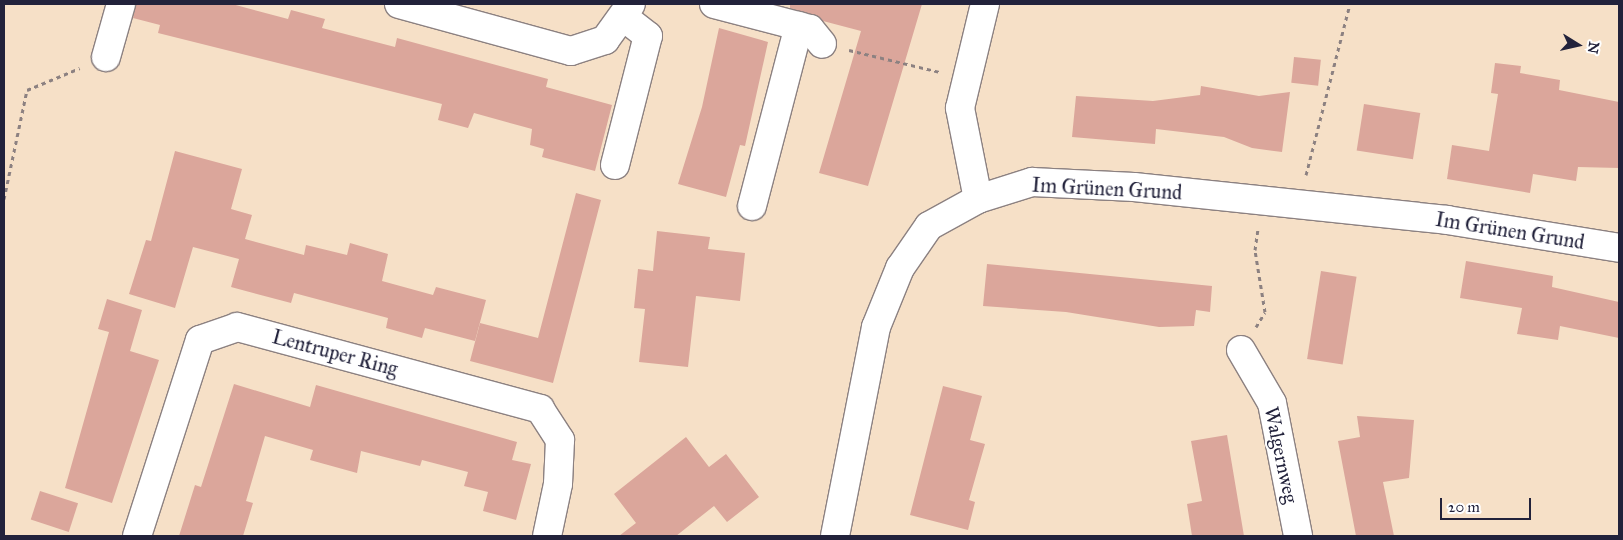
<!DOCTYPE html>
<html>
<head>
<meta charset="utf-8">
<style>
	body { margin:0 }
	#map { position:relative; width:1623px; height:540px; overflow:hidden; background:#f6e0c7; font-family:"IM FELL Great Primer",serif }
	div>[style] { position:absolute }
	.building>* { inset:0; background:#dba69b; transform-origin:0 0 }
	.path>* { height:3px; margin-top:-1.5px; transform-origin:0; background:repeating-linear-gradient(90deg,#8c8181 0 4px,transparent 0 8px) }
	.roads { filter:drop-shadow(1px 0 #8c8181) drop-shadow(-1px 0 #8c8181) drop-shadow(0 1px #8c8181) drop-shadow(0 -1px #8c8181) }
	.minor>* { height:28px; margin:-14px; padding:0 14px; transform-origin:14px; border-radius:14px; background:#fff }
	span { translate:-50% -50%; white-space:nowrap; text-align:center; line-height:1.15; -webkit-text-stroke:4px #fff; paint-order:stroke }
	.street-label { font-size:20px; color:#22223b }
	.frame { position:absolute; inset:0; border:5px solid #22223b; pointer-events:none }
	.north { position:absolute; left:1553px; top:20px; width:50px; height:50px; -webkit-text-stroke:4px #fff; paint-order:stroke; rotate:100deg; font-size:14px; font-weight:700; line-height:20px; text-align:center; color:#22223b }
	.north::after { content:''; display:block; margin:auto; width:18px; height:22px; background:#22223b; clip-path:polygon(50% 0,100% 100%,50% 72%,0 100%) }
	.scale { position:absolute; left:1440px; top:498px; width:91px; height:22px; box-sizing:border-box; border:2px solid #22223b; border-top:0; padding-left:6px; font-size:15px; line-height:18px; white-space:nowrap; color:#22223b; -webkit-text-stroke:4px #fff; paint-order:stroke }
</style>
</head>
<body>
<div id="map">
	<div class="building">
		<div style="clip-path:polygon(136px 4px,232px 4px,288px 19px,291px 10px,325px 19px,322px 28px,395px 47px,397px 38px,548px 79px,546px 87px,612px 105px,595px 171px,542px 157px,544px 149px,530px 145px,532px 129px,474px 113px,468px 128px,438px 120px,442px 104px,158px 33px,160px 25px,133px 18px)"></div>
		<div style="clip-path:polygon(790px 4px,922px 4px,868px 186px,819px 173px,861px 31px,823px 21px,790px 8px)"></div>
		<div style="clip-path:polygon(719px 28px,768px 42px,745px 146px,740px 145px,726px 197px,678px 184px,702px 107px)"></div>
		<div style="left:1294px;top:57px;width:27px;height:26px;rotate:6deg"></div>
		<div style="clip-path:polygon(1495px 63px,1521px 66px,1520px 73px,1560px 80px,1559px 90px,1619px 102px,1619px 168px,1578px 167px,1576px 181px,1533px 174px,1530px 193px,1447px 179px,1452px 145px,1489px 151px,1498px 94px,1491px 93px)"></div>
		<div style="clip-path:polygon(1201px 86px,1259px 96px,1290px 92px,1282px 152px,1252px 148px,1224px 137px,1156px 129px,1155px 144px,1072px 137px,1076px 96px,1153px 101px,1200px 95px)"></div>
		<div style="left:1364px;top:104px;width:57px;height:47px;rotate:9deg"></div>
		<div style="clip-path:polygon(175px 151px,242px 169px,231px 209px,252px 215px,245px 239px,304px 255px,306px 245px,347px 255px,350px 243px,388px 254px,382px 281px,433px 295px,436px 287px,486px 300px,475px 341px,425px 328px,422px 338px,386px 328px,388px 318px,294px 293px,291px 303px,231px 287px,239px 259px,193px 247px,175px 308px,129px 294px,146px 240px,151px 241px)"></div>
		<div style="clip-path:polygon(576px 193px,601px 200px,553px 383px,470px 361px,480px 323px,538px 338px)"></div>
		<div style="clip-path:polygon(657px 231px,710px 237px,708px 249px,745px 253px,740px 301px,696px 296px,688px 367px,639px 362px,645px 309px,634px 308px,638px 269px,653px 271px)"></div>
		<div style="clip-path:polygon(1466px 261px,1553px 276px,1552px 287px,1619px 302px,1619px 338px,1560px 326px,1558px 340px,1517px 334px,1522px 308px,1460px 298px)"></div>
		<div style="clip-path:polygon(987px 264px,1212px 286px,1210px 312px,1196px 310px,1194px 326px,1159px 327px,1066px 312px,983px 306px)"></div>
		<div style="left:1321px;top:271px;width:36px;height:89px;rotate:9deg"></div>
		<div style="clip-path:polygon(107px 299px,142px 310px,130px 351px,159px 360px,112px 503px,65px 488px,109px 332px,98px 329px)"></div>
		<div style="clip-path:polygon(234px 384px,310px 407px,316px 385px,517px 442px,512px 460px,531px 464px,516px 520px,483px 511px,488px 492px,464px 486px,468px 472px,422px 460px,420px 466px,361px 451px,357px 473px,310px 460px,313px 450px,265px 436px,246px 501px,253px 503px,243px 536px,179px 536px,195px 485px,201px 487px)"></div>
		<div style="clip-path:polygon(943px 386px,982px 396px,970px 440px,985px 444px,969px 500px,975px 502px,968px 530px,910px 515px)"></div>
		<div style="clip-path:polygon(1357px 416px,1414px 420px,1409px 478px,1383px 482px,1394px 536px,1356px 536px,1338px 441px,1360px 437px)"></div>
		<div style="clip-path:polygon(1227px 435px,1244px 536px,1192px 536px,1187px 504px,1202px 501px,1191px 441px)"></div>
		<div style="clip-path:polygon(686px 437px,709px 467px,726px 454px,759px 497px,727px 522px,714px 506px,676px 536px,619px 536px,636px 523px,614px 494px)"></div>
		<div style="left:40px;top:491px;width:40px;height:30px;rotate:18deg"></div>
	</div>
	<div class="path">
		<div style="left:849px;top:50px;width:94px;rotate:13.6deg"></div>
		<div style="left:1306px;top:175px;width:177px;rotate:-75.6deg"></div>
		<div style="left:4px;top:199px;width:111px;rotate:-78.1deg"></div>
		<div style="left:27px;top:90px;width:57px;rotate:-22.5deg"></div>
		<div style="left:1256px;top:327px;width:17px;rotate:-59deg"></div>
		<div style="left:1265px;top:312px;width:63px;rotate:-99.2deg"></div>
		<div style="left:1255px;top:250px;width:21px;rotate:-82deg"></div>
	</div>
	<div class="roads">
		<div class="minor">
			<div style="left:399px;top:4px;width:178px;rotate:15.3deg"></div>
			<div style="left:571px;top:51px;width:36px;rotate:-18deg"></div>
			<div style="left:605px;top:40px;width:44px;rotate:-54.2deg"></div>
			<div style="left:714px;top:4px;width:99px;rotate:14.6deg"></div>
			<div style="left:810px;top:29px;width:19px;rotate:51deg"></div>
			<div style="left:106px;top:57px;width:55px;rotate:-74.2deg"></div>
			<div style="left:615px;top:165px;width:133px;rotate:-75.7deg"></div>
			<div style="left:648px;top:36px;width:31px;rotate:-142deg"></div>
			<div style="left:978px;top:199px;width:93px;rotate:-101.2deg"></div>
			<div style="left:960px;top:108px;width:107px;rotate:-76.5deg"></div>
			<div style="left:752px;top:206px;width:186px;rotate:-75.4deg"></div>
			<div style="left:1241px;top:350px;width:61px;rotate:59.7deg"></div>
			<div style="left:1272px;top:403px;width:136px;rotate:78.9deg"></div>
			<div style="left:137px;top:536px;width:206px;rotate:-72.2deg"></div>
			<div style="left:200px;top:340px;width:39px;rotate:-19deg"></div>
			<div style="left:237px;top:327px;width:314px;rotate:15.1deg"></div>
			<div style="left:540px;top:409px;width:37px;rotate:57deg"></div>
			<div style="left:560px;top:440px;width:44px;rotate:92.6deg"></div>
			<div style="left:558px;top:484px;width:53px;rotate:101.9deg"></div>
			<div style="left:835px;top:536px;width:213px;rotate:-78.9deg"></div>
			<div style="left:876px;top:327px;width:64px;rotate:-67.9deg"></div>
			<div style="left:900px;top:268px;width:51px;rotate:-55.4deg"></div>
			<div style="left:929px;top:226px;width:56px;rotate:-28.9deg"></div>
			<div style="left:978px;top:199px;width:57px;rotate:-17.5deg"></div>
			<div style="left:1032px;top:182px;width:102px;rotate:2.8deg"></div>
			<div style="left:1134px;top:187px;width:315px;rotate:6deg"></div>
			<div style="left:1447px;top:220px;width:174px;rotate:9.2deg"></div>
		</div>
	</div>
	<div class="street-label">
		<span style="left:1107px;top:189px;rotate:3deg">Im Grünen Grund</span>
		<span style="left:1510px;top:231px;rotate:9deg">Im Grünen Grund</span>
		<span style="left:335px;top:353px;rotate:15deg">Lentruper Ring</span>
		<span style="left:1281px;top:455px;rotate:78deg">Walgernweg</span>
	</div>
	<div class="frame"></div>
	<div class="north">N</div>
	<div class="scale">20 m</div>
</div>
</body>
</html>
